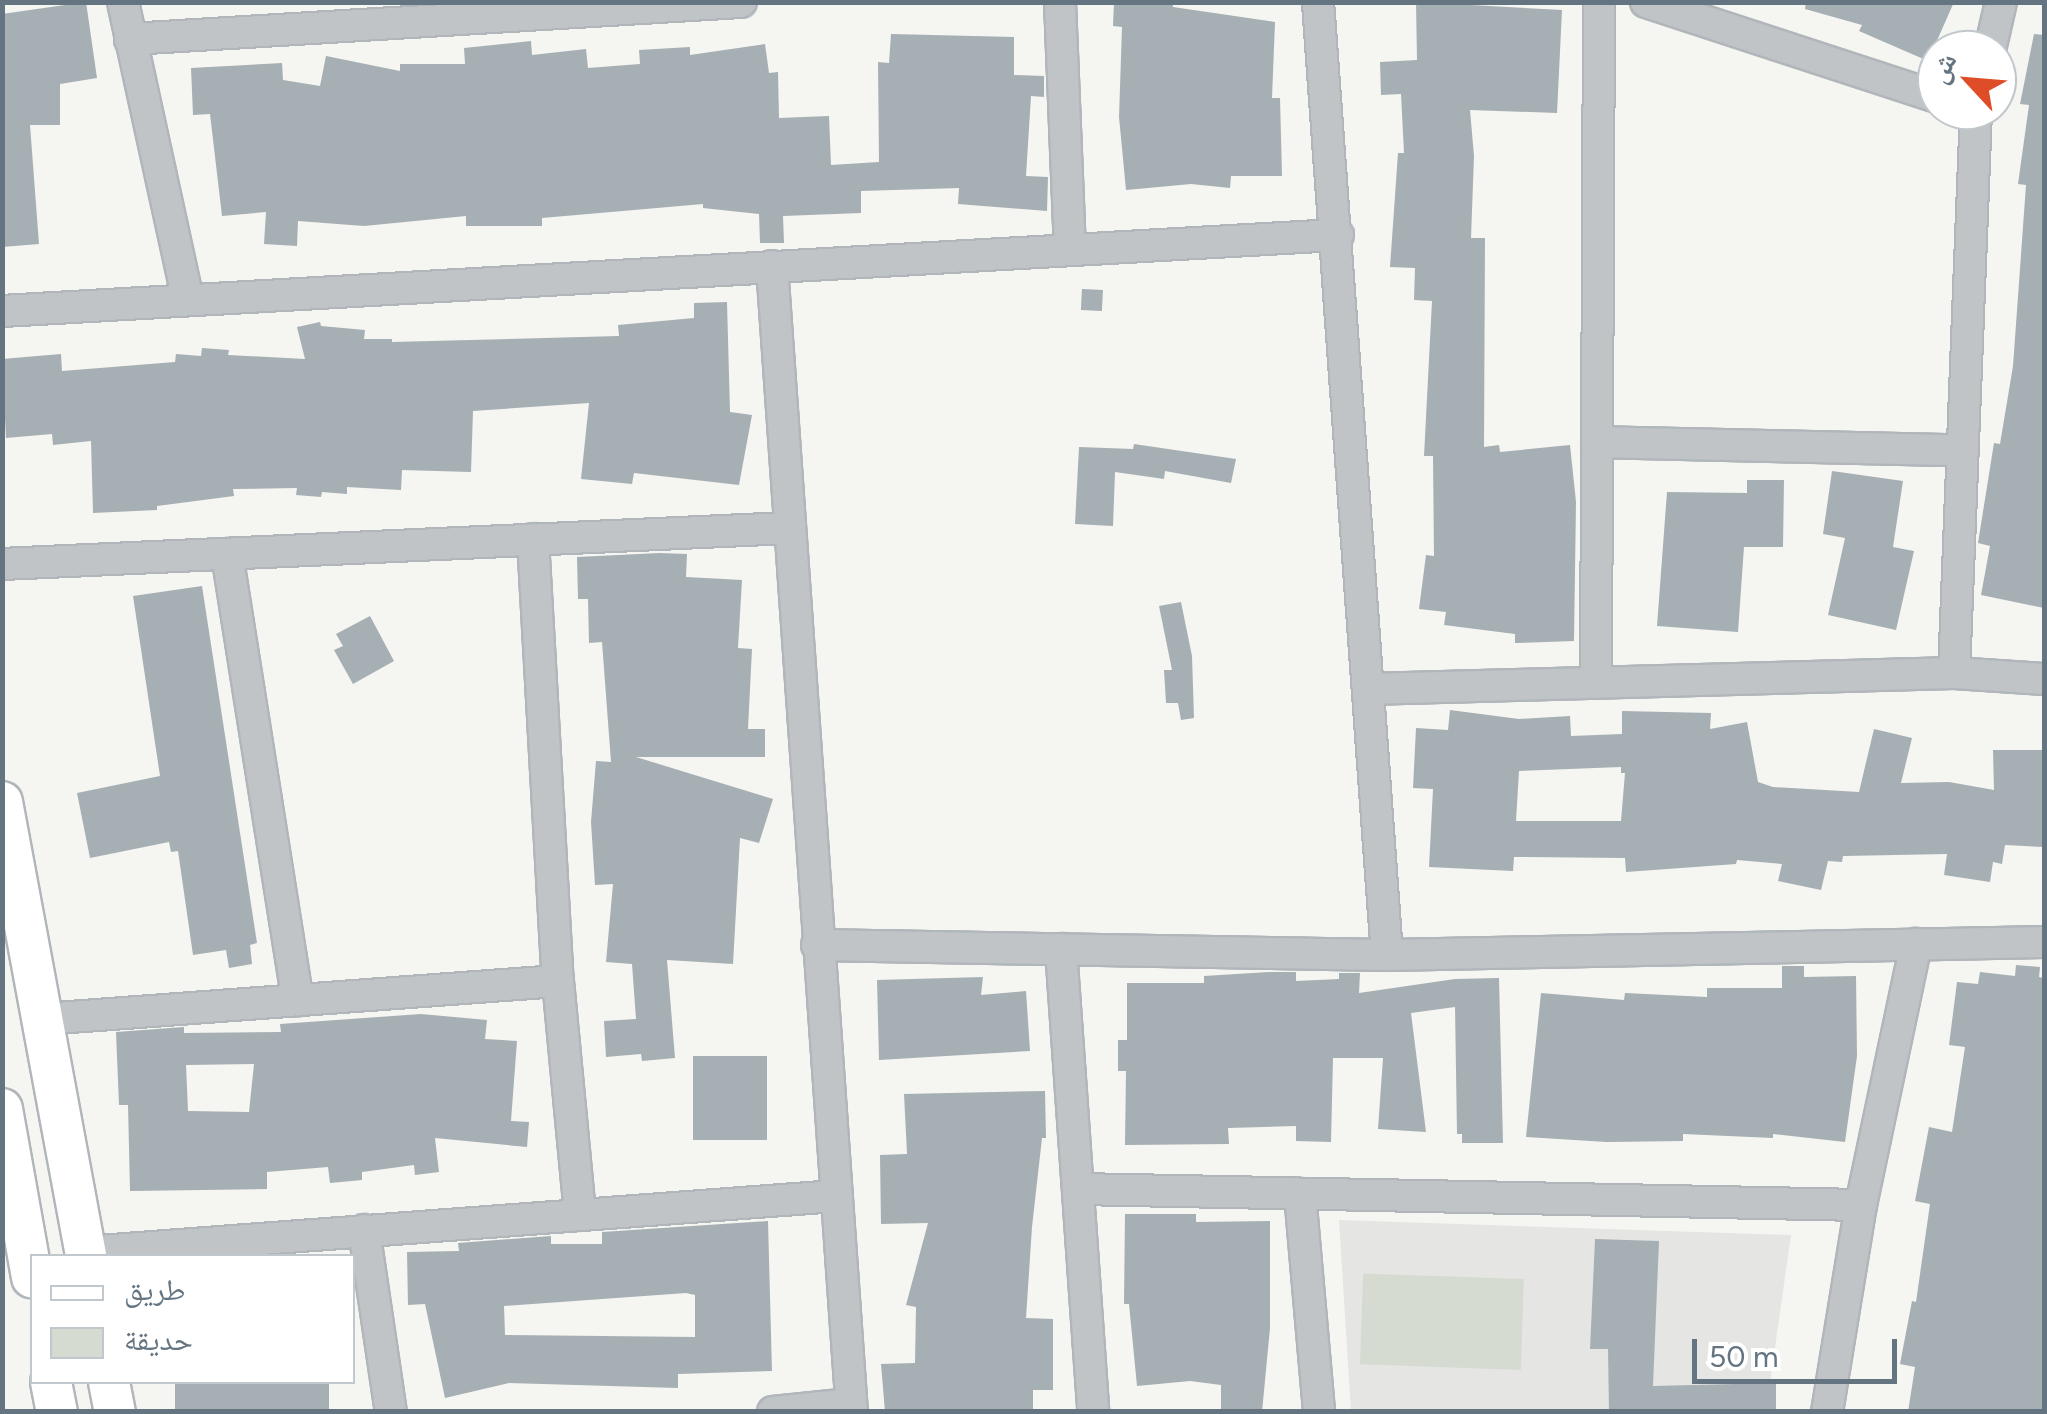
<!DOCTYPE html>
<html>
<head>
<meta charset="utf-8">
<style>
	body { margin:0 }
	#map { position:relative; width:2047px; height:1414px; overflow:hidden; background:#f5f5f1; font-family:Figtree,"Noto Naskh Arabic",sans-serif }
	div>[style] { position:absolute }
	.built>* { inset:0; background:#e5e6e4 }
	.green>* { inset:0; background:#d6dbd2; transform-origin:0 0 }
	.building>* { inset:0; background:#a6afb3; transform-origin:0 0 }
	.roads { filter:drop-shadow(2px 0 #b0b6ba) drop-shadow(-2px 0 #b0b6ba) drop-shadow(0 2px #b0b6ba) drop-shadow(0 -2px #b0b6ba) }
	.street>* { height:30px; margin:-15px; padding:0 15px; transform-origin:15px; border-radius:15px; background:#c0c4c7 }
	.secondary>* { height:40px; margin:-20px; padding:0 20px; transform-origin:20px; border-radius:20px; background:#fff }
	span { translate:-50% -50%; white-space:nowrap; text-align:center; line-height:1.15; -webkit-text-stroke:10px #fff; paint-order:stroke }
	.frame { position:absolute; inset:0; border:5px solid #647581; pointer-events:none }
	.legend { position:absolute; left:30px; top:1254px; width:325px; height:130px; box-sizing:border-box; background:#fff; border:2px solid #c1c8cd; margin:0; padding:12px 18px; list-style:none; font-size:30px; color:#647581 }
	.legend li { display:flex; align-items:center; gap:20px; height:50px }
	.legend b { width:50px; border:2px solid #c1c8cd }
	.north { position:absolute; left:1917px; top:30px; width:100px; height:100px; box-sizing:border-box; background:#fff; border:2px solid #c1c8cd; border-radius:50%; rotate:296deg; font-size:28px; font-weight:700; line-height:40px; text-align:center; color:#647581 }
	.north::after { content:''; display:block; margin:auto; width:35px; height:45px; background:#de4d28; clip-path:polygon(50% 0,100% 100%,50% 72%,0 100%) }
	.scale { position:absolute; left:1692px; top:1339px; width:205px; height:45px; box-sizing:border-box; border:5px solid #647581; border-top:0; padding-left:12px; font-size:30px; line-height:35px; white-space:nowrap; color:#647581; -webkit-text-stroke:8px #fff; paint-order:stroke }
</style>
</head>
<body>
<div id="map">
	<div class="built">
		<div style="clip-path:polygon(1339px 1220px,1791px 1235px,1766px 1411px,1351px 1411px)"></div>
	</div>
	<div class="green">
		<div style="left:1524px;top:1279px;width:91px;height:161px;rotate:92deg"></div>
	</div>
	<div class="building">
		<div style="clip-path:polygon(86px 2px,97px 78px,60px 84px,60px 125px,30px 125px,39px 244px,2px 247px,2px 14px)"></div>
		<div style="clip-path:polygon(1114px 2px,1173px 2px,1173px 7px,1275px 22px,1272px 98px,1280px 98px,1282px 176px,1231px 176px,1230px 188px,1191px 184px,1126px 190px,1119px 117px,1122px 27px,1113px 26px)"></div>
		<div style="clip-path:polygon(1416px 2px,1562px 10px,1557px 113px,1470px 110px,1474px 156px,1471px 238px,1485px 238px,1484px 447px,1499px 445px,1500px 452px,1570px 445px,1576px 502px,1574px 641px,1515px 643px,1515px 634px,1444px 625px,1446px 612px,1419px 609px,1426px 555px,1434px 556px,1433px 456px,1424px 456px,1432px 301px,1414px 300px,1415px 268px,1390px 267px,1398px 153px,1404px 153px,1401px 94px,1381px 95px,1380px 62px,1417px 60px)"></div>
		<div style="clip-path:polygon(1806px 2px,1954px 2px,1928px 61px,1859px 31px,1862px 25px,1805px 9px)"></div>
		<div style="clip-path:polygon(891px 34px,1014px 37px,1014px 75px,1044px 76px,1044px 97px,1031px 96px,1026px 176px,1048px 177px,1047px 211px,958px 204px,959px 188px,861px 191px,861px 213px,783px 216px,784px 243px,760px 243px,759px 214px,703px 208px,703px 204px,542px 218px,542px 226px,466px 226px,466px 216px,364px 226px,298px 221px,297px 246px,264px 244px,266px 212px,222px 216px,210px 114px,193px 115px,191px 68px,282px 63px,283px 80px,320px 86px,326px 56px,400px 71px,400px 64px,465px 64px,464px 48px,531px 41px,532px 55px,586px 49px,588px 68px,640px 64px,639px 50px,690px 47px,690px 55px,765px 44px,769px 73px,778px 72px,779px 118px,829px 116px,831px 165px,879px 162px,878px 62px,889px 63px)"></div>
		<div style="clip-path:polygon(2034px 34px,2044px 35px,2044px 608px,1981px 595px,1990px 546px,1978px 543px,1994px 443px,2000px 444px,2013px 366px,2026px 185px,2018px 184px,2029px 105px,2020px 104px)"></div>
		<div style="left:1082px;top:289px;width:21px;height:21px;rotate:3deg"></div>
		<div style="clip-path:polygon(727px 302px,730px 412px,752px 415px,739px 485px,634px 473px,632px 484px,581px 479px,589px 403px,473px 411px,471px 472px,402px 470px,401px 490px,347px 487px,347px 494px,322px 492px,321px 497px,296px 495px,297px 488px,233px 489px,234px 496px,157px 506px,157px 510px,93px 513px,91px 441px,53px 445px,52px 434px,6px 438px,2px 359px,61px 354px,62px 371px,175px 362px,176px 354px,201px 356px,202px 348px,229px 350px,228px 355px,305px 359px,297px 327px,320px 322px,321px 326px,365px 330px,364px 339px,392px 339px,392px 342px,619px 336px,618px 325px,694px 318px,694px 303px)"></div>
		<div style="clip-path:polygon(1134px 444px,1236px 459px,1231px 483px,1165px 471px,1164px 479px,1115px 472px,1113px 526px,1075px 524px,1079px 447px,1133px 449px)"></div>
		<div style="clip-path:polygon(1832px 471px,1903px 481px,1893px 547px,1914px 551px,1896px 630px,1828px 615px,1845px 538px,1823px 534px)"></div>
		<div style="clip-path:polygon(1747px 480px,1784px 480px,1783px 547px,1744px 547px,1738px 632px,1657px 626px,1667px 492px,1747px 493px)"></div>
		<div style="clip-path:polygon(660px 553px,687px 554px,686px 577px,742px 580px,738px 648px,752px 649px,748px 729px,765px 729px,765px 757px,636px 757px,773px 799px,759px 843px,740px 838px,733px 964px,667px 960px,675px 1058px,642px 1061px,641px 1054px,606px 1057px,604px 1021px,636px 1019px,632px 964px,606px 962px,613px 884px,595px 885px,591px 822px,596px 761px,611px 762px,602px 642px,589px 643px,588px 599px,578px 599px,577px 557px)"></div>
		<div style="clip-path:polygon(202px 586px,257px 943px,250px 945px,252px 964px,229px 968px,226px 950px,193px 955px,178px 851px,171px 852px,169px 842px,90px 858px,77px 793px,160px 776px,133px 596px)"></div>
		<div style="clip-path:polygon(1181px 602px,1192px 656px,1194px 718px,1181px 720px,1178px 703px,1166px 703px,1164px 670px,1172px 670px,1159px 606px)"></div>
		<div style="clip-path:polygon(370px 616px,394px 661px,353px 684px,334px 650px,343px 646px,336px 634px)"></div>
		<div style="clip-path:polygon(evenodd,1450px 710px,1519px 719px,1570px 716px,1571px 736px,1622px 734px,1622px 711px,1711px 713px,1710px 729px,1747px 722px,1758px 782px,1773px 787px,1859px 792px,1874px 729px,1912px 738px,1901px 783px,1949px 782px,1994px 790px,1993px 750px,2044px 750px,2044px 847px,2005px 845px,2002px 864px,1993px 862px,1990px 882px,1944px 875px,1947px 854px,1843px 856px,1842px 862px,1828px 861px,1821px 890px,1778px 881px,1782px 864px,1737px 860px,1736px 864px,1626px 872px,1625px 858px,1514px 857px,1513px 871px,1429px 867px,1433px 789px,1413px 788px,1416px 728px,1448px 730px,1450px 710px,1621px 767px,1621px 773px,1625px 773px,1621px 821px,1516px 821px,1519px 771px,1621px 767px)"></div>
		<div style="clip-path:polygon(2016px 965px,2040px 967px,2039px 977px,2044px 978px,2044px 1412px,1908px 1412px,1915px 1367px,1900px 1364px,1912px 1301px,1916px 1302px,1930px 1204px,1915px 1201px,1929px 1127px,1952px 1132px,1965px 1047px,1949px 1045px,1957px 982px,1978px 984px,1980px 972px,2015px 976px)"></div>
		<div style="clip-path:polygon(1782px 966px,1804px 966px,1804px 977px,1856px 976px,1857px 1056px,1845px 1142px,1773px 1134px,1773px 1138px,1683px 1134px,1683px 1141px,1607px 1142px,1526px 1137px,1541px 993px,1624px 1000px,1625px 993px,1707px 997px,1707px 988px,1782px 988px)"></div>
		<div style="clip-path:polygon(1269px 972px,1296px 972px,1296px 981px,1339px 979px,1339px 973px,1360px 973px,1359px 993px,1455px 979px,1499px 978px,1503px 1143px,1462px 1143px,1462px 1134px,1457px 1134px,1455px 1007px,1411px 1013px,1426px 1132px,1378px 1129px,1383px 1058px,1333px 1058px,1331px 1142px,1296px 1141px,1296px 1126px,1228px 1128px,1229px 1144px,1125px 1145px,1126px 1071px,1118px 1071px,1118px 1040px,1127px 1040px,1127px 983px,1204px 983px,1204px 976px)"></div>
		<div style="clip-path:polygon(983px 977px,981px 995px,1026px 991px,1030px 1051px,879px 1060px,877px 980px)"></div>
		<div style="clip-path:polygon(evenodd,421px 1014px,487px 1020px,485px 1039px,517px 1041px,511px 1121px,529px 1122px,527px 1147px,435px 1138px,439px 1172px,415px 1175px,414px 1165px,362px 1172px,362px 1180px,330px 1183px,328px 1167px,267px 1172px,267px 1189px,130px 1191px,128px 1105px,119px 1105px,116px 1032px,184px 1027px,184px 1033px,281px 1032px,280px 1024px,421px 1014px,254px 1064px,249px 1112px,188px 1111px,186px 1065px,254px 1064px)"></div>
		<div style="left:767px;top:1056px;width:84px;height:74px;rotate:90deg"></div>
		<div style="clip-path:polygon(1045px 1091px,1046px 1138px,1042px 1138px,1032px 1227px,1026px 1318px,1053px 1319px,1053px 1390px,1033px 1390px,1033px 1412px,885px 1412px,881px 1364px,915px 1363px,916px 1307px,906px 1305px,928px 1223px,881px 1224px,880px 1155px,907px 1154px,904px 1094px)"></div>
		<div style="clip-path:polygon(1125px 1214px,1196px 1214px,1196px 1222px,1270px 1221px,1270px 1328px,1262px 1412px,1221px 1412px,1221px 1385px,1190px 1381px,1137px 1386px,1129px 1304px,1124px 1304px)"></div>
		<div style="clip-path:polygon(evenodd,768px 1221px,772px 1371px,678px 1374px,678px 1388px,509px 1383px,445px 1398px,425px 1304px,408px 1305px,407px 1252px,459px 1251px,458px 1243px,551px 1236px,551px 1244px,602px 1244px,602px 1232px,768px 1221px,686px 1293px,695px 1295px,695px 1337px,505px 1335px,504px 1306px,686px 1293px)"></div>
		<div style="clip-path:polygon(1595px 1239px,1659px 1241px,1653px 1386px,1776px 1383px,1776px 1412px,1609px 1412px,1608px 1349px,1590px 1349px)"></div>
		<div style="left:175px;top:1382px;width:154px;height:31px"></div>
	</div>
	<div class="roads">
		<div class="street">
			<div style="left:123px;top:2px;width:304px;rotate:77.7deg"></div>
			<div style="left:1060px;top:2px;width:246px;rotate:87.7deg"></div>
			<div style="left:1318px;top:2px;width:955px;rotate:85.86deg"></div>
			<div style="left:1646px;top:2px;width:306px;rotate:18.1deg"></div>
			<div style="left:130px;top:39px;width:612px;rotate:-3.47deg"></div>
			<div style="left:1990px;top:50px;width:49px;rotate:-77.1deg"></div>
			<div style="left:772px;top:266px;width:1149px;rotate:86.01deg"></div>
			<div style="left:2px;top:311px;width:1338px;rotate:-3.26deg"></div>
			<div style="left:1597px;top:442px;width:366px;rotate:1.3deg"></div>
			<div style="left:533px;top:539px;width:443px;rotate:86.8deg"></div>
			<div style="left:558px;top:981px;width:235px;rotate:84.6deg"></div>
			<div style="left:227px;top:554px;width:452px;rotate:81deg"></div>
			<div style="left:2px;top:564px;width:789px;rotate:-2.62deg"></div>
			<div style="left:1954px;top:673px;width:563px;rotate:-87.76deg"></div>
			<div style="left:1596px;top:683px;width:681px;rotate:-89.75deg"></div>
			<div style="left:1368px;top:689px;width:586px;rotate:-1.56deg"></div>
			<div style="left:1954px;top:673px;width:90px;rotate:3.8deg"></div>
			<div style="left:817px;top:945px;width:570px;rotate:1.01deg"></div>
			<div style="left:1387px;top:955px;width:657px;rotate:-1.13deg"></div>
			<div style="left:1061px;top:949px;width:464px;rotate:86deg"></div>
			<div style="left:43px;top:1019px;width:516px;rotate:-4.22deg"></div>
			<div style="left:1078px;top:1189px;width:783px;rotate:1.17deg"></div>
			<div style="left:1300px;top:1194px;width:219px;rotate:85deg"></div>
			<div style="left:364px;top:1230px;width:184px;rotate:81.6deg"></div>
			<div style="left:86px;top:1252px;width:752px;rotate:-4.27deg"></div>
			<div style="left:773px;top:1412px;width:78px;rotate:-5.9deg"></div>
			<div style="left:1827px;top:1412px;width:210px;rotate:-80.7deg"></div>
			<div style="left:1861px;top:1205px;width:267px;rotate:-78.1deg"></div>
		</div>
		<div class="secondary">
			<div style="left:2px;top:802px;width:462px;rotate:79.5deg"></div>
			<div style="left:2px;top:1109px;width:171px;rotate:79.9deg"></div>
			<div style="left:51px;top:1382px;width:31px;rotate:79deg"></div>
			<div style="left:109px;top:1382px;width:31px;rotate:79deg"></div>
		</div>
	</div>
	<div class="frame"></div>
	<ul class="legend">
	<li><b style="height:12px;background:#fff"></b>طريق</li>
	<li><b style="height:28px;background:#d6dbd2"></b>حديقة</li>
	</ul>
	<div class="north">ش</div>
	<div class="scale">50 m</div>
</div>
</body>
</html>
